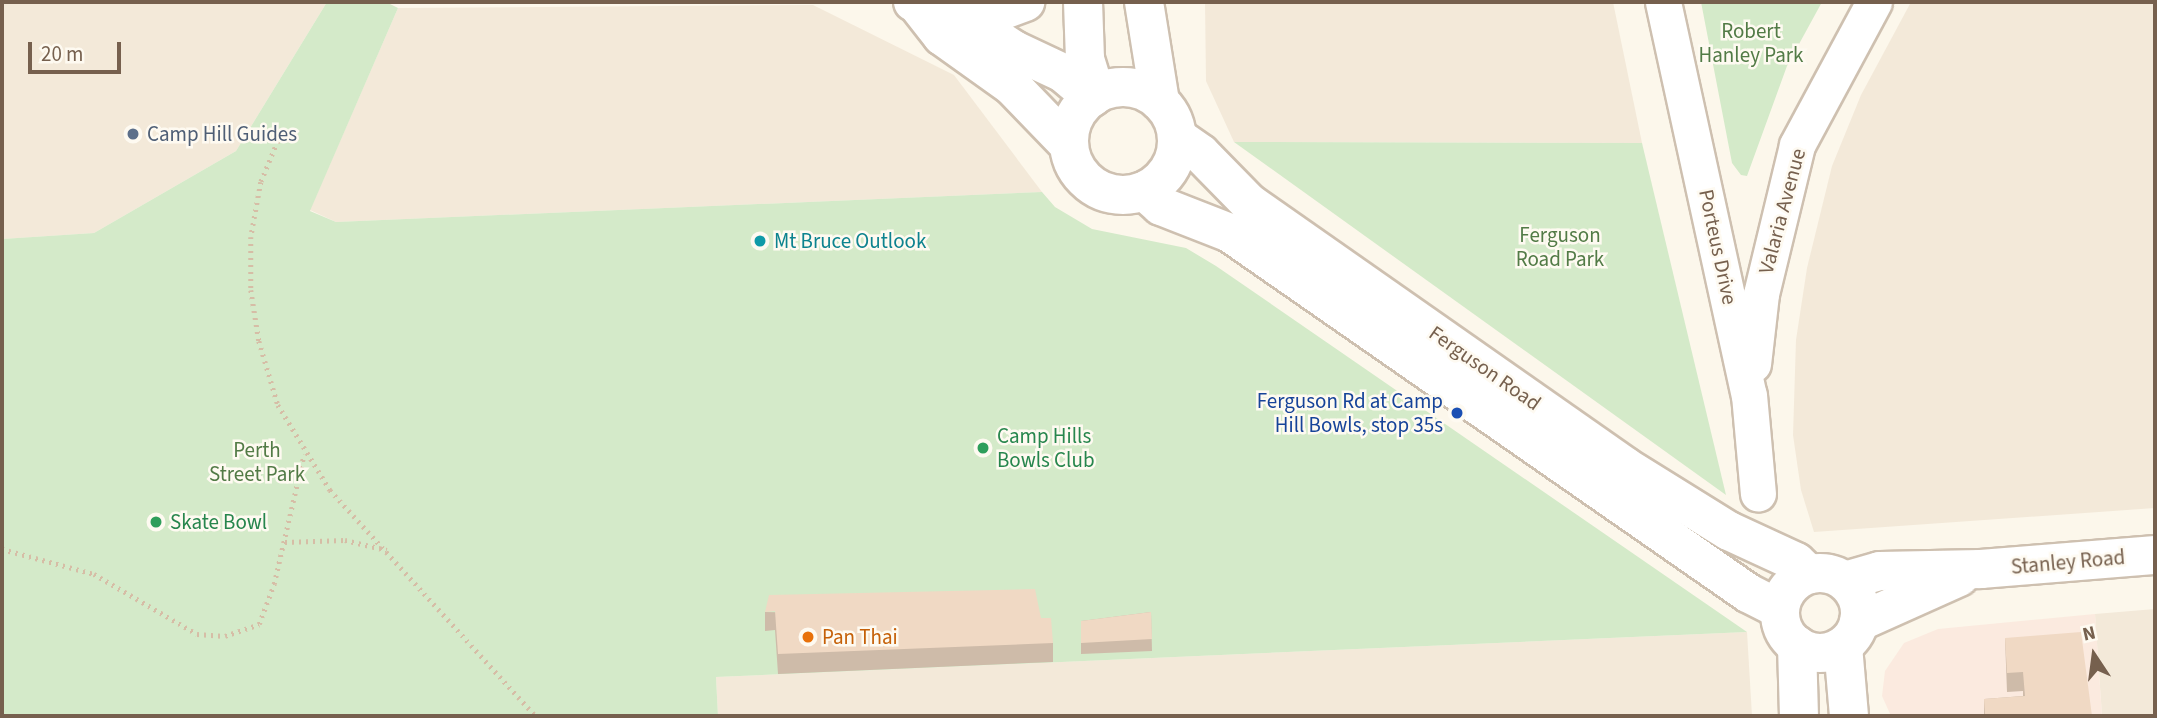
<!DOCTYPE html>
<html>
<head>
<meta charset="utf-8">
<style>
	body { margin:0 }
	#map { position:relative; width:2157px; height:718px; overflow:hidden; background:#fcf7eb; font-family:"Source Sans 3",sans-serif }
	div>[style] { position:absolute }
	.residential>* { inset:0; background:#f3e9d9 }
	.commercial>* { inset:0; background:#fbeadf }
	.green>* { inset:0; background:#d4eac9 }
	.path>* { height:4.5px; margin-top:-2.25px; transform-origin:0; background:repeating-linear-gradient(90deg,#d6bda6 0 2px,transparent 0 7px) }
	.roads { filter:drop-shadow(2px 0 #cec0b0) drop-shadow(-2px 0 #cec0b0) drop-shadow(0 2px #cec0b0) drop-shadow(0 -2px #cec0b0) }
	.minor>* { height:35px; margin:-17.5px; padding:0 17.5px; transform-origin:17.5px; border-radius:17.5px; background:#fff }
	.secondary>* { height:38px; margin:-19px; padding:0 19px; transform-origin:19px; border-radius:19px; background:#fff }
	.secondary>.ring { margin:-19px; padding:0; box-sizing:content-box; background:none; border:38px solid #fff; border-radius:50% }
	.wall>* { inset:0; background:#cebba9 }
	.building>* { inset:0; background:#f0d9c4 }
	.dots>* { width:19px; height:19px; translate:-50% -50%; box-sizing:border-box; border:4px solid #fefaf1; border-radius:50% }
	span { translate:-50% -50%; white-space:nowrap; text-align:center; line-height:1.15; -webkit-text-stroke:5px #fefaf1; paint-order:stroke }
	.park-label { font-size:21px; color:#527b46 }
	.service-label { font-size:21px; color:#4e5e75 }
	.left { translate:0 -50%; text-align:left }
	.street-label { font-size:21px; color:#76604e }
	.culture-label { font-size:21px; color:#0d838f }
	.transit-label { font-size:21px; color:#164399 }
	.right { translate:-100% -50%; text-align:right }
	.leisure-label { font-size:21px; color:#27864d }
	.food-label { font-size:21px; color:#c56008 }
	.frame { position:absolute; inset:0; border:4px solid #76604e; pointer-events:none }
	.north { position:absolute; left:2059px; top:620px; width:70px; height:70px; -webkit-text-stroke:5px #fefaf1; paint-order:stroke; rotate:347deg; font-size:19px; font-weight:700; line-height:28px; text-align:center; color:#76604e }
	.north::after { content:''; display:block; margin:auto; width:24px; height:32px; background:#76604e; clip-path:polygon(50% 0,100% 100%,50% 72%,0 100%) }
	.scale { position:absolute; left:28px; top:42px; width:93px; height:32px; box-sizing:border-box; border:4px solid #76604e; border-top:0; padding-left:9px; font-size:21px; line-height:24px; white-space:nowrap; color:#76604e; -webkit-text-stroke:5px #fefaf1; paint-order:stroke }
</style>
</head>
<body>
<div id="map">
	<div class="residential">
		<div style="clip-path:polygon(2px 2px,327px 2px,236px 151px,94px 233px,2px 239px)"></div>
		<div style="clip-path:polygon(1205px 2px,1613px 2px,1642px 143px,1234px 142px,1206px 81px)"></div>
		<div style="clip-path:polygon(1911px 2px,2155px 2px,2155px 508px,1814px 532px,1801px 490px,1793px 435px,1796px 340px,1807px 268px,1832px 166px,1861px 95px)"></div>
		<div style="clip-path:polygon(813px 5px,954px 75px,1042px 192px,336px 222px,310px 210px,398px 8px)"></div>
		<div style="clip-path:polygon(2155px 609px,2155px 716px,2102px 716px,2095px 614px)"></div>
		<div style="clip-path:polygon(1747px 632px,1752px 716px,718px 716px,716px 677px)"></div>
	</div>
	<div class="commercial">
		<div style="clip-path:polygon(2095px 614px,2102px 716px,1891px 716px,1882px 696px,1885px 671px,1904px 643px,1938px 629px)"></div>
	</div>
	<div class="green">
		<div style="clip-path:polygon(327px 2px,386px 2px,398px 8px,310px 211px,336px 222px,1042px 192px,1055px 207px,1092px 229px,1186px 248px,1216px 266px,1747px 632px,716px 677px,718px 716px,2px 716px,2px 239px,94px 233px,236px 151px)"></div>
		<div style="clip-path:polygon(1701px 2px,1822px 2px,1787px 66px,1747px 176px,1741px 175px,1732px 163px)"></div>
		<div style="clip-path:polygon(1234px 142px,1642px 143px,1726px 495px)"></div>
	</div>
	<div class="path">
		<div style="left:278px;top:141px;width:44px;rotate:112.5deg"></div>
		<div style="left:261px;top:182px;width:56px;rotate:100.3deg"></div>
		<div style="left:251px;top:237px;width:53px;rotate:90deg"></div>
		<div style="left:251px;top:290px;width:52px;rotate:81.1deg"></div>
		<div style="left:259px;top:341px;width:67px;rotate:73.5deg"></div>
		<div style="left:278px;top:405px;width:100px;rotate:58.5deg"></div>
		<div style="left:330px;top:490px;width:306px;rotate:47.7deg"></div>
		<div style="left:285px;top:542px;width:60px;rotate:-1.9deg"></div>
		<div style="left:345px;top:540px;width:43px;rotate:13.4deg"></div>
		<div style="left:2px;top:549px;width:95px;rotate:15.2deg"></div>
		<div style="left:94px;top:574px;width:119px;rotate:30.2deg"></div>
		<div style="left:197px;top:634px;width:28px;rotate:4deg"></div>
		<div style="left:225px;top:636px;width:36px;rotate:-19deg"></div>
		<div style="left:259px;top:624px;width:43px;rotate:-69.4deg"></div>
		<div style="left:274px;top:584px;width:133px;rotate:-77deg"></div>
	</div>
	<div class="roads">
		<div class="minor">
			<div style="left:1663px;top:2px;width:402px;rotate:77.7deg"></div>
			<div style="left:1749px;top:395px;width:99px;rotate:84.8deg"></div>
			<div style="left:1753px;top:364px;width:70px;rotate:-83.5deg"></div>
			<div style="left:1761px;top:294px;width:153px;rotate:-76.4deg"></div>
			<div style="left:1797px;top:145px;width:162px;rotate:-61.7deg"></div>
		</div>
		<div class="secondary">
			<div style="left:913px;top:2px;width:42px;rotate:12.4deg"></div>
			<div style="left:954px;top:11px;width:72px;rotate:33deg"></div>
			<div style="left:1014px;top:50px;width:54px;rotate:25.1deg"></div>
			<div style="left:1063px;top:73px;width:38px;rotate:40deg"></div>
			<div style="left:1083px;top:2px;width:57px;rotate:88deg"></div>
			<div style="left:1085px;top:59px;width:37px;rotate:73deg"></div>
			<div style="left:1144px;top:2px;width:101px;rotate:80.9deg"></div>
			<div style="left:917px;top:4px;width:41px;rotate:52deg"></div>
			<div style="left:942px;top:36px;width:86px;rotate:35.5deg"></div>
			<div style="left:1012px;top:86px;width:82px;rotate:46deg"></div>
			<div style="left:971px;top:22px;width:58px;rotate:-20.3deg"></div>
			<div class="ring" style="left:1069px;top:87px;width:70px;height:70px"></div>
			<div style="left:1177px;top:137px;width:29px;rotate:35deg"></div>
			<div style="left:1201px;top:154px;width:69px;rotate:45.6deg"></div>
			<div style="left:1249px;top:203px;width:458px;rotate:35deg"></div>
			<div style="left:1624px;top:466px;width:123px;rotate:31.8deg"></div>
			<div style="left:1729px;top:531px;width:74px;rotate:24.8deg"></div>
			<div style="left:1796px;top:562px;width:18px;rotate:43deg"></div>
			<div style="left:1144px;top:191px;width:23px;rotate:41deg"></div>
			<div style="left:1161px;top:206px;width:74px;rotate:21.4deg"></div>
			<div style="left:1230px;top:233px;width:631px;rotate:34.8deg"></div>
			<div style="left:1748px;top:593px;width:36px;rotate:27deg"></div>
			<div class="ring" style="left:1780px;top:573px;width:42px;height:42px"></div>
			<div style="left:1845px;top:581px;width:36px;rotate:-16deg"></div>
			<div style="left:1880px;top:571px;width:101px;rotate:-1.1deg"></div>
			<div style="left:1981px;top:569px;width:175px;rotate:-4.6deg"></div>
			<div style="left:1859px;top:622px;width:110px;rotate:-24.2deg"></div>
			<div style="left:1797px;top:645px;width:71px;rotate:88.4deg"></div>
			<div style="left:1843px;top:646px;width:70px;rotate:85.1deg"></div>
		</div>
	</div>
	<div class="wall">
		<div style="clip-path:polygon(765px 612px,1041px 618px,1053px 643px,1053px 662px,778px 674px,775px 630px,765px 631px)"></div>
		<div style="clip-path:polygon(1151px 612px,1152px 651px,1081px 654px,1081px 621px)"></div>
		<div style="clip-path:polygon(2005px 638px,2092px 716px,1984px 716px,1984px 699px,2023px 696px,2023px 691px,2007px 692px)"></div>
	</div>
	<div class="building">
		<div style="clip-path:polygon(1035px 589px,1041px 618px,1051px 618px,1053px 643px,778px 654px,775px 611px,765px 612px,769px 595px)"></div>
		<div style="clip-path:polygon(1151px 612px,1152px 639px,1081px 643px,1081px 621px)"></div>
		<div style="clip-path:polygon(2081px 632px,2092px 716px,1985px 716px,1984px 699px,2025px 696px,2023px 672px,2007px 673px,2005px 638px)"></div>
	</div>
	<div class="dots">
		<div style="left:133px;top:134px;background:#5c6f8a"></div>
		<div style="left:760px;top:241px;background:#0f9aa8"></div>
		<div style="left:1457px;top:413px;background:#1a4fb4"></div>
		<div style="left:983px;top:448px;background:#2e9e5b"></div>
		<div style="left:156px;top:522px;background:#2e9e5b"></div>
		<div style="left:808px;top:637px;background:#e8710a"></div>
	</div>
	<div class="park-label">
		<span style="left:1751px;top:43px">Robert<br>Hanley Park</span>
		<span style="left:1560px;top:247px">Ferguson<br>Road Park</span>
		<span style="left:257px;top:462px">Perth<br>Street Park</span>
	</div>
	<div class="service-label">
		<span class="left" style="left:147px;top:134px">Camp Hill Guides</span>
	</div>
	<div class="street-label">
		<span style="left:1782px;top:211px;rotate:-75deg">Valaria Avenue</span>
		<span style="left:1718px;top:247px;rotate:78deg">Porteus Drive</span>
		<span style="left:1485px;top:368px;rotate:35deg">Ferguson Road</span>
		<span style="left:2068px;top:562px;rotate:-5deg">Stanley Road</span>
	</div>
	<div class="culture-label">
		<span class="left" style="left:774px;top:241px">Mt Bruce Outlook</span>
	</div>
	<div class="transit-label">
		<span class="right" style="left:1443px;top:413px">Ferguson Rd at Camp<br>Hill Bowls, stop 35s</span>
	</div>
	<div class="leisure-label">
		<span class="left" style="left:997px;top:448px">Camp Hills<br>Bowls Club</span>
		<span class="left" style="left:170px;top:522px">Skate Bowl</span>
	</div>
	<div class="food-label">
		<span class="left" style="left:822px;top:637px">Pan Thai</span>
	</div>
	<div class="frame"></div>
	<div class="north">N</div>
	<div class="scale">20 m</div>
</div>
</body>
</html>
